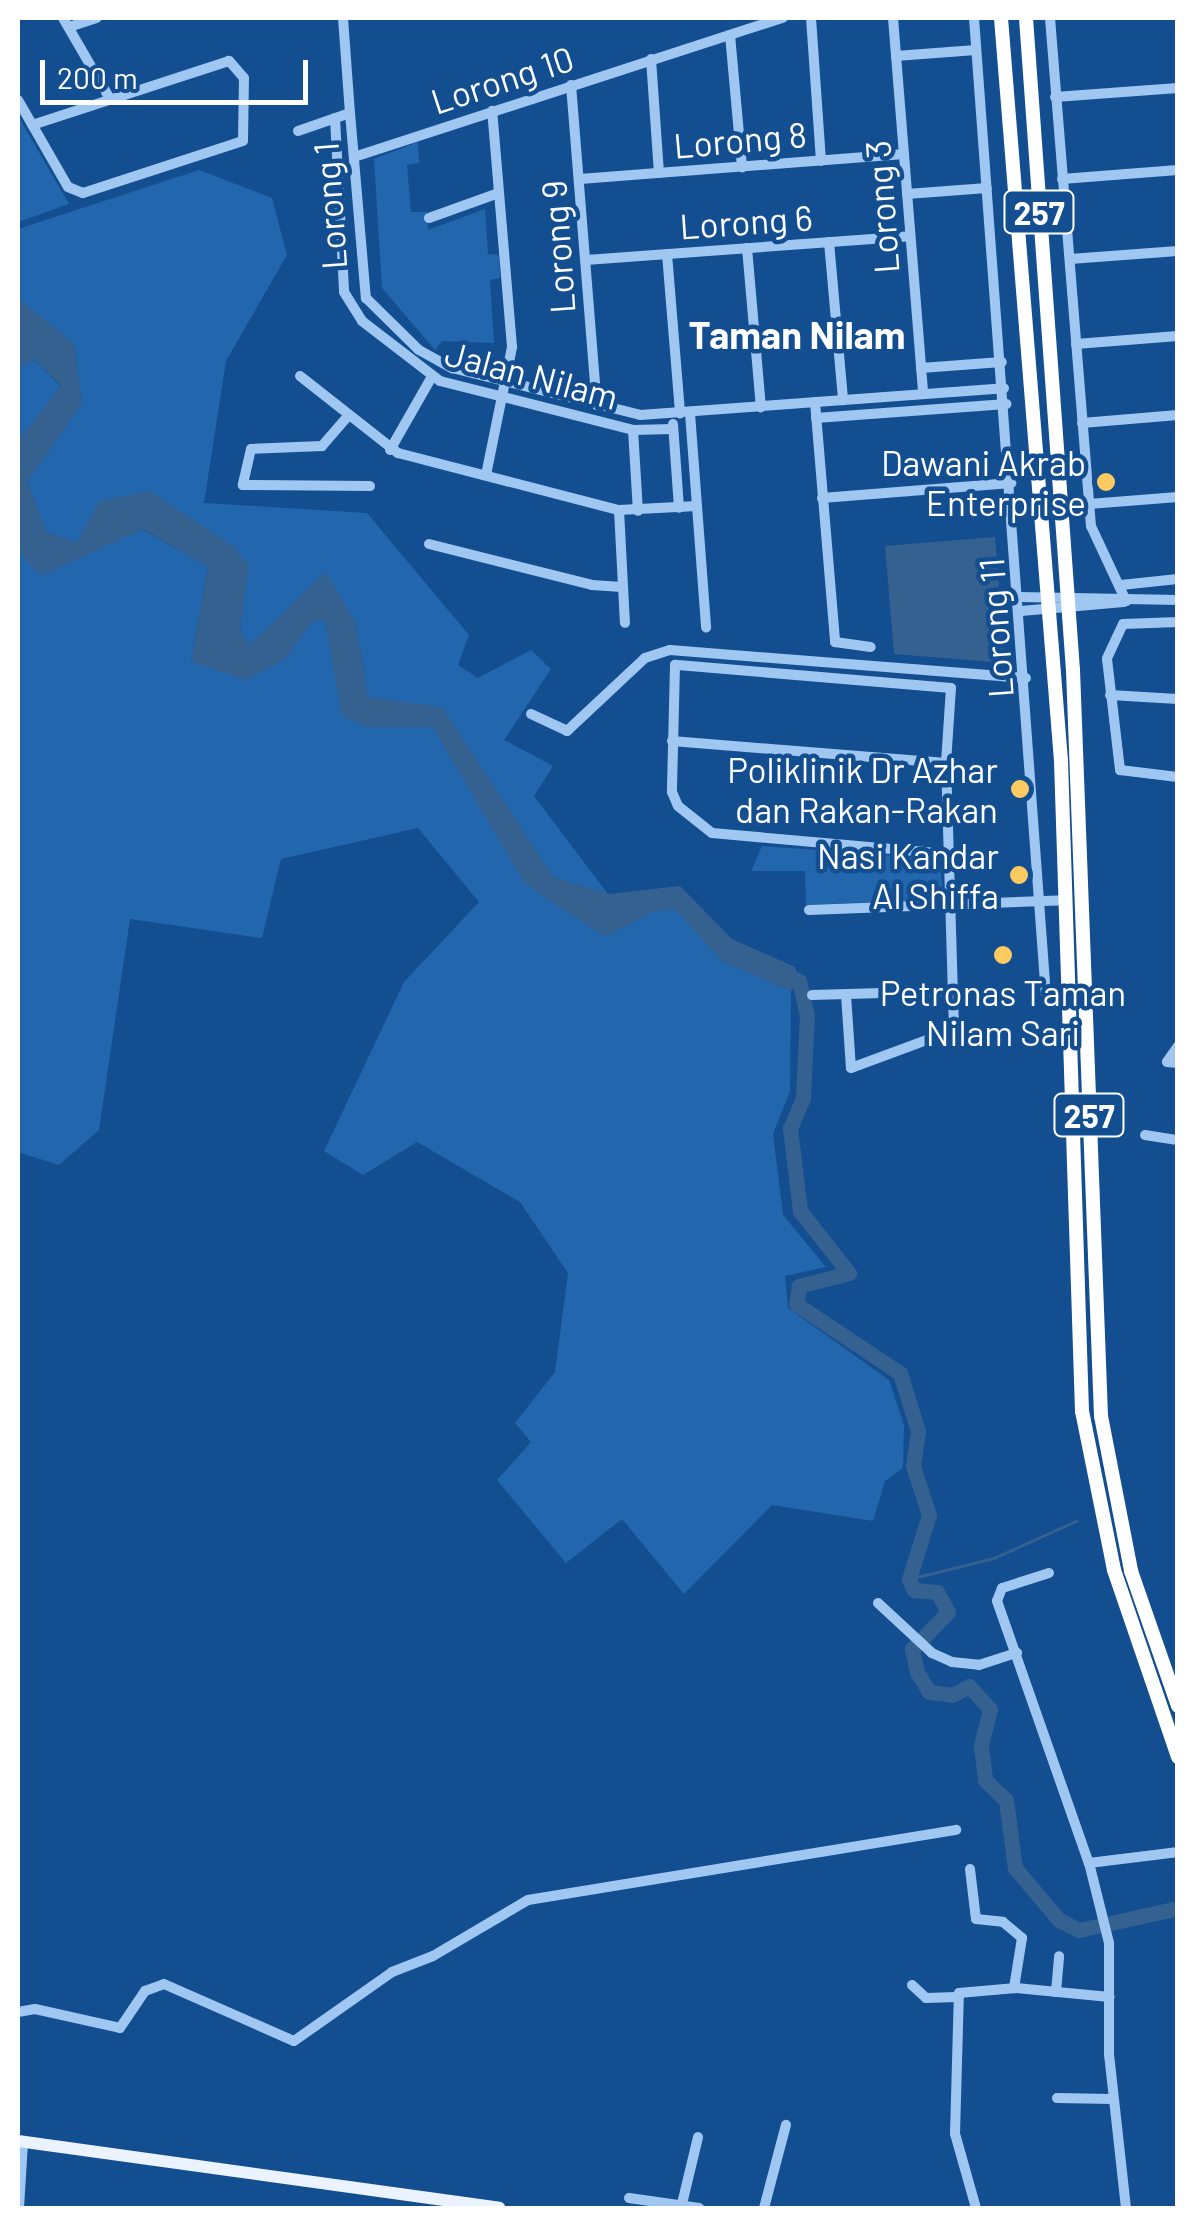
<!DOCTYPE html>
<html>
<head>
<meta charset="utf-8">
<style>
  body { margin:0 }
  #map { position:relative; width:1195px; height:2226px; overflow:hidden; background:#134e91; font-family:Barlow,sans-serif }
  div>[style] { position:absolute }
  [style*='--x'] { left:calc(var(--x)*1px); top:calc(var(--y)*1px); width:calc(var(--w)*1px); rotate:calc(var(--a)*1deg) }
  .green>* { inset:0; background:#2266ae }
  .water>* { inset:0; background:#356191 }
  .stream>* { height:2.5px; margin:-1.25px; padding:0 1.25px; transform-origin:1.25px; border-radius:1.25px; background:#356191 }
  .river>* { height:15px; margin:-7.5px; padding:0 7.5px; transform-origin:7.5px; border-radius:7.5px; background:#356191 }
  .minor>* { height:10px; margin:-5px; padding:0 5px; transform-origin:5px; border-radius:5px; background:#9fc7f2 }
  .major>* { height:12px; margin:-6px; padding:0 6px; transform-origin:6px; border-radius:6px; background:#eaf3ff }
  .highway>* { height:14px; margin:-7px; padding:0 7px; transform-origin:7px; border-radius:7px; background:#fff }
  .dots>* { width:28px; height:28px; translate:-50% -50%; box-sizing:border-box; border:5px solid #134e91; border-radius:50% }
  span { translate:-50% -50%; white-space:nowrap; text-align:center; line-height:1.15; -webkit-text-stroke:9px #134e91; paint-order:stroke }
  .shield-label span { padding:2px 8px; background:#134e91; border:2px solid; border-radius:8px; -webkit-text-stroke-width:0 }
  .shield-label { font-size:32px; color:#fff; font-weight:700 }
  .street-label { font-size:35px; color:#fff }
  .poi-label { font-size:35px; color:#fff }
  .right { translate:-100% -50%; text-align:right }
  .neighbourhood-label { font-size:38px; color:#fff; font-weight:700 }
  .frame { position:absolute; inset:0; border:20px solid #fff; pointer-events:none }
  .scale { position:absolute; left:40px; top:60px; width:268px; height:45px; box-sizing:border-box; border:5px solid #fff; border-top:0; padding-left:12px; font-size:30px; line-height:35px; white-space:nowrap; color:#fff; -webkit-text-stroke:8px #134e91; paint-order:stroke }
</style>
</head>
<body>
<div id="map">
  <div class="green">
    <div style="clip-path:polygon(18px 116px,69px 204px,18px 222px)"></div>
    <div style="clip-path:polygon(418px 142px,419px 163px,407px 165px,411px 212px,427px 212px,428px 230px,485px 209px,488px 254px,499px 255px,500px 278px,490px 280px,494px 343px,442px 341px,435px 350px,382px 288px,374px 159px)"></div>
    <div style="clip-path:polygon(199px 170px,272px 198px,287px 255px,226px 361px,204px 503px,367px 513px,469px 635px,458px 665px,478px 678px,531px 650px,551px 669px,504px 740px,553px 766px,534px 796px,608px 894px,553px 877px,442px 707px,368px 698px,356px 624px,325px 573px,249px 646px,240px 629px,248px 565px,150px 491px,77px 542px,46px 532px,28px 481px,82px 403px,74px 344px,18px 299px,18px 229px)"></div>
    <div style="clip-path:polygon(35px 360px,61px 387px,18px 440px,18px 367px)"></div>
    <div style="clip-path:polygon(142px 529px,208px 567px,191px 662px,285px 659px,313px 620px,325px 621px,343px 716px,367px 727px,433px 727px,526px 884px,605px 937px,654px 911px,675px 908px,722px 961px,791px 991px,790px 1091px,773px 1134px,783px 1215px,826px 1267px,785px 1276px,788px 1308px,889px 1380px,904px 1425px,903px 1468px,885px 1481px,873px 1521px,772px 1505px,684px 1594px,622px 1519px,566px 1563px,497px 1480px,531px 1442px,515px 1423px,555px 1372px,568px 1273px,520px 1202px,417px 1142px,363px 1175px,324px 1151px,404px 982px,479px 902px,418px 828px,281px 859px,262px 938px,130px 919px,99px 1130px,59px 1165px,18px 1152px,18px 551px,42px 575px)"></div>
    <div style="clip-path:polygon(762px 846px,939px 859px,944px 899px,806px 905px,805px 871px,751px 871px)"></div>
  </div>
  <div class="water">
    <div style="clip-path:polygon(18px 298px,74px 344px,82px 403px,28px 481px,46px 532px,77px 542px,99px 501px,150px 491px,233px 546px,249px 565px,240px 629px,249px 645px,326px 572px,356px 624px,368px 697px,442px 707px,553px 877px,608px 894px,680px 886px,732px 939px,795px 967px,799px 981px,791px 991px,722px 961px,675px 909px,654px 911px,605px 937px,525px 884px,433px 727px,367px 727px,342px 716px,325px 621px,313px 621px,285px 659px,246px 680px,191px 662px,208px 567px,143px 529px,41px 576px,18px 551px,18px 440px,61px 386px,35px 360px,18px 367px)"></div>
    <div style="clip-path:polygon(995px 537px,1005px 663px,894px 654px,885px 546px)"></div>
  </div>
  <div class="stream">
    <div style="--x:909;--y:1579;--w:88;--a:-13.9"></div>
    <div style="--x:994;--y:1558;--w:90;--a:-24.3"></div>
  </div>
  <div class="river">
    <div style="--x:781;--y:973;--w:20;--a:24"></div>
    <div style="--x:799;--y:981;--w:35;--a:77"></div>
    <div style="--x:807;--y:1015;--w:83;--a:92.8"></div>
    <div style="--x:803;--y:1098;--w:33;--a:113"></div>
    <div style="--x:790;--y:1128;--w:84;--a:83.1"></div>
    <div style="--x:800;--y:1211;--w:79;--a:51.7"></div>
    <div style="--x:849;--y:1273;--w:52;--a:165.4"></div>
    <div style="--x:799;--y:1286;--w:18;--a:99"></div>
    <div style="--x:796;--y:1304;--w:125;--a:33.6"></div>
    <div style="--x:900;--y:1373;--w:61;--a:72.8"></div>
    <div style="--x:918;--y:1431;--w:35;--a:98"></div>
    <div style="--x:913;--y:1466;--w:52;--a:71.9"></div>
    <div style="--x:929;--y:1515;--w:67;--a:107.4"></div>
    <div style="--x:909;--y:1579;--w:12;--a:66"></div>
    <div style="--x:914;--y:1590;--w:23;--a:5"></div>
    <div style="--x:937;--y:1592;--w:23;--a:61"></div>
    <div style="--x:948;--y:1612;--w:52;--a:134.2"></div>
    <div style="--x:912;--y:1649;--w:24;--a:78"></div>
    <div style="--x:917;--y:1672;--w:23;--a:59"></div>
    <div style="--x:929;--y:1692;--w:23;--a:7"></div>
    <div style="--x:952;--y:1695;--w:19;--a:-28"></div>
    <div style="--x:969;--y:1686;--w:31;--a:48"></div>
    <div style="--x:990;--y:1709;--w:38;--a:104"></div>
    <div style="--x:981;--y:1746;--w:34;--a:83"></div>
    <div style="--x:985;--y:1780;--w:29;--a:44"></div>
    <div style="--x:1006;--y:1800;--w:69;--a:82.5"></div>
    <div style="--x:1015;--y:1868;--w:68;--a:49.8"></div>
    <div style="--x:1059;--y:1920;--w:22;--a:27"></div>
    <div style="--x:1079;--y:1930;--w:101;--a:-12.5"></div>
  </div>
  <div class="minor">
    <div style="--x:63;--y:18;--w:94;--a:59.9"></div>
    <div style="--x:343;--y:18;--w:95;--a:85.8"></div>
    <div style="--x:811;--y:18;--w:143;--a:86"></div>
    <div style="--x:893;--y:18;--w:376;--a:85.4"></div>
    <div style="--x:974;--y:18;--w:980;--a:85.79"></div>
    <div style="--x:1046;--y:995;--w:22;--a:8"></div>
    <div style="--x:1050;--y:18;--w:510;--a:85.39"></div>
    <div style="--x:1091;--y:526;--w:83;--a:65"></div>
    <div style="--x:69;--y:27;--w:29;--a:-18"></div>
    <div style="--x:730;--y:35;--w:133;--a:84.8"></div>
    <div style="--x:896;--y:56;--w:80;--a:-4.3"></div>
    <div style="--x:651;--y:59;--w:114;--a:86"></div>
    <div style="--x:571;--y:85;--w:321;--a:85.4"></div>
    <div style="--x:1055;--y:97;--w:123;--a:-4.2"></div>
    <div style="--x:18;--y:100;--w:100;--a:60.1"></div>
    <div style="--x:68;--y:187;--w:16;--a:22"></div>
    <div style="--x:83;--y:193;--w:168;--a:-18"></div>
    <div style="--x:243;--y:141;--w:63;--a:-89.1"></div>
    <div style="--x:244;--y:78;--w:23;--a:-131"></div>
    <div style="--x:229;--y:61;--w:207;--a:162"></div>
    <div style="--x:335;--y:118;--w:174;--a:87"></div>
    <div style="--x:344;--y:292;--w:34;--a:58"></div>
    <div style="--x:362;--y:321;--w:98;--a:37.6"></div>
    <div style="--x:440;--y:381;--w:199;--a:14.2"></div>
    <div style="--x:633;--y:430;--w:40;--a:-1.4"></div>
    <div style="--x:298;--y:131;--w:55;--a:-19.1"></div>
    <div style="--x:350;--y:113;--w:186;--a:85.1"></div>
    <div style="--x:366;--y:298;--w:74;--a:44.5"></div>
    <div style="--x:419;--y:350;--w:38;--a:29"></div>
    <div style="--x:452;--y:368;--w:194;--a:14"></div>
    <div style="--x:640;--y:415;--w:365;--a:-4.2"></div>
    <div style="--x:354;--y:157;--w:451;--a:-18"></div>
    <div style="--x:580;--y:179;--w:325;--a:-4.4"></div>
    <div style="--x:1062;--y:179;--w:116;--a:-4.4"></div>
    <div style="--x:907;--y:194;--w:80;--a:-4.3"></div>
    <div style="--x:429;--y:218;--w:74;--a:-19.7"></div>
    <div style="--x:829;--y:242;--w:159;--a:84.9"></div>
    <div style="--x:747;--y:248;--w:160;--a:85"></div>
    <div style="--x:667;--y:254;--w:160;--a:85.3"></div>
    <div style="--x:1070;--y:259;--w:108;--a:-4.2"></div>
    <div style="--x:586;--y:260;--w:325;--a:-4.2"></div>
    <div style="--x:1076;--y:344;--w:102;--a:-4.5"></div>
    <div style="--x:921;--y:368;--w:81;--a:-4.2"></div>
    <div style="--x:300;--y:376;--w:125;--a:38.2"></div>
    <div style="--x:398;--y:453;--w:228;--a:14.5"></div>
    <div style="--x:619;--y:510;--w:78;--a:-2.9"></div>
    <div style="--x:815;--y:402;--w:241;--a:85.2"></div>
    <div style="--x:835;--y:642;--w:36;--a:8"></div>
    <div style="--x:690;--y:413;--w:215;--a:85.7"></div>
    <div style="--x:348;--y:416;--w:40;--a:131"></div>
    <div style="--x:322;--y:446;--w:71;--a:177.6"></div>
    <div style="--x:251;--y:449;--w:37;--a:103"></div>
    <div style="--x:243;--y:485;--w:127;--a:0.5"></div>
    <div style="--x:816;--y:418;--w:191;--a:-4.2"></div>
    <div style="--x:1082;--y:423;--w:96;--a:-4.8"></div>
    <div style="--x:673;--y:424;--w:84;--a:85.9"></div>
    <div style="--x:633;--y:430;--w:81;--a:86.5"></div>
    <div style="--x:390;--y:450;--w:83;--a:-60.3"></div>
    <div style="--x:486;--y:475;--w:131;--a:-78.5"></div>
    <div style="--x:512;--y:347;--w:237;--a:-94.8"></div>
    <div style="--x:822;--y:498;--w:190;--a:-4.5"></div>
    <div style="--x:1089;--y:504;--w:89;--a:-4.5"></div>
    <div style="--x:619;--y:510;--w:113;--a:87"></div>
    <div style="--x:429;--y:544;--w:168;--a:14.1"></div>
    <div style="--x:592;--y:585;--w:30;--a:4"></div>
    <div style="--x:1121;--y:585;--w:57;--a:-6"></div>
    <div style="--x:1020;--y:597;--w:158;--a:1.1"></div>
    <div style="--x:1021;--y:611;--w:103;--a:-5"></div>
    <div style="--x:1178;--y:622;--w:55;--a:177.9"></div>
    <div style="--x:1123;--y:624;--w:38;--a:115"></div>
    <div style="--x:1107;--y:659;--w:112;--a:83.3"></div>
    <div style="--x:1120;--y:770;--w:58;--a:6.9"></div>
    <div style="--x:1110;--y:695;--w:68;--a:3.4"></div>
    <div style="--x:531;--y:714;--w:40;--a:25"></div>
    <div style="--x:567;--y:731;--w:107;--a:-43.1"></div>
    <div style="--x:645;--y:658;--w:26;--a:-18"></div>
    <div style="--x:670;--y:650;--w:357;--a:4.5"></div>
    <div style="--x:672;--y:741;--w:275;--a:4.6"></div>
    <div style="--x:809;--y:910;--w:256;--a:-2.2"></div>
    <div style="--x:812;--y:995;--w:141;--a:-1.6"></div>
    <div style="--x:846;--y:995;--w:73;--a:86.1"></div>
    <div style="--x:851;--y:1068;--w:110;--a:-20.3"></div>
    <div style="--x:954;--y:1030;--w:267;--a:-91.7"></div>
    <div style="--x:946;--y:763;--w:75;--a:-86.2"></div>
    <div style="--x:951;--y:688;--w:277;--a:-175.2"></div>
    <div style="--x:675;--y:665;--w:127;--a:91.4"></div>
    <div style="--x:672;--y:792;--w:15;--a:67"></div>
    <div style="--x:678;--y:806;--w:43;--a:38.5"></div>
    <div style="--x:712;--y:833;--w:237;--a:5.1"></div>
    <div style="--x:1178;--y:1046;--w:19;--a:125"></div>
    <div style="--x:1167;--y:1062;--w:11;--a:5"></div>
    <div style="--x:1145;--y:1135;--w:33;--a:9"></div>
    <div style="--x:1049;--y:1573;--w:49;--a:162.3"></div>
    <div style="--x:1002;--y:1588;--w:14;--a:111"></div>
    <div style="--x:997;--y:1601;--w:278;--a:70.7"></div>
    <div style="--x:878;--y:1603;--w:74;--a:42.8"></div>
    <div style="--x:932;--y:1653;--w:22;--a:24"></div>
    <div style="--x:952;--y:1662;--w:27;--a:6"></div>
    <div style="--x:979;--y:1665;--w:40;--a:-18"></div>
    <div style="--x:970;--y:1869;--w:50;--a:83.2"></div>
    <div style="--x:976;--y:1919;--w:27;--a:6"></div>
    <div style="--x:1003;--y:1922;--w:25;--a:40"></div>
    <div style="--x:1022;--y:1938;--w:51;--a:99.1"></div>
    <div style="--x:912;--y:1985;--w:19;--a:43"></div>
    <div style="--x:926;--y:1998;--w:31;--a:-2"></div>
    <div style="--x:1056;--y:1992;--w:36;--a:-85"></div>
    <div style="--x:18;--y:2012;--w:17;--a:-10"></div>
    <div style="--x:35;--y:2009;--w:87;--a:12.6"></div>
    <div style="--x:120;--y:2028;--w:45;--a:-56"></div>
    <div style="--x:145;--y:1991;--w:20;--a:-20"></div>
    <div style="--x:164;--y:1984;--w:142;--a:23.7"></div>
    <div style="--x:294;--y:2041;--w:120;--a:-35.1"></div>
    <div style="--x:392;--y:1972;--w:44;--a:-21.3"></div>
    <div style="--x:433;--y:1956;--w:110;--a:-30.5"></div>
    <div style="--x:528;--y:1900;--w:434;--a:-9.3"></div>
    <div style="--x:1057;--y:2098;--w:55;--a:1"></div>
    <div style="--x:629;--y:2198;--w:71;--a:8.1"></div>
    <div style="--x:19;--y:2208;--w:66;--a:-86.5"></div>
    <div style="--x:681;--y:2208;--w:73;--a:-76.5"></div>
    <div style="--x:764;--y:2208;--w:86;--a:-75.2"></div>
    <div style="--x:976;--y:2208;--w:77;--a:-105.8"></div>
    <div style="--x:955;--y:2134;--w:141;--a:-88.4"></div>
    <div style="--x:959;--y:1993;--w:57;--a:-5"></div>
    <div style="--x:1016;--y:1988;--w:94;--a:5.5"></div>
    <div style="--x:1126;--y:2208;--w:154;--a:-96.3"></div>
    <div style="--x:1109;--y:2055;--w:112;--a:-90"></div>
    <div style="--x:1109;--y:1943;--w:82;--a:-104"></div>
    <div style="--x:1089;--y:1863;--w:90;--a:-7"></div>
  </div>
  <div class="major">
    <div style="--x:18;--y:2141;--w:486;--a:7.9"></div>
  </div>
  <div class="highway">
    <div style="--x:1001;--y:18;--w:745;--a:85.38"></div>
    <div style="--x:1061;--y:761;--w:650;--a:88.15"></div>
    <div style="--x:1082;--y:1411;--w:162;--a:78.6"></div>
    <div style="--x:1114;--y:1570;--w:198;--a:71.1"></div>
    <div style="--x:1026;--y:18;--w:654;--a:85.88"></div>
    <div style="--x:1073;--y:670;--w:747;--a:87.85"></div>
    <div style="--x:1101;--y:1416;--w:158;--a:79"></div>
    <div style="--x:1131;--y:1571;--w:143;--a:70.8"></div>
  </div>
  <div class="dots">
    <div style="left:1106px;top:482px;background:#ffcb60"></div>
    <div style="left:1020px;top:789px;background:#ffcb60"></div>
    <div style="left:1019px;top:875px;background:#ffcb60"></div>
    <div style="left:1003px;top:955px;background:#ffcb60"></div>
  </div>
  <div class="shield-label">
    <span style="left:1039px;top:212px">257</span>
    <span style="left:1089px;top:1115px">257</span>
  </div>
  <div class="street-label">
    <span style="left:502px;top:79px;rotate:-18deg">Lorong 10</span>
    <span style="left:740px;top:139px;rotate:-5deg">Lorong 8</span>
    <span style="left:329px;top:206px;rotate:-94deg">Lorong 1</span>
    <span style="left:881px;top:207px;rotate:-94deg">Lorong 3</span>
    <span style="left:746px;top:221px;rotate:-4deg">Lorong 6</span>
    <span style="left:557px;top:247px;rotate:-94deg">Lorong 9</span>
    <span style="left:532px;top:374px;rotate:15deg">Jalan Nilam</span>
    <span style="left:995px;top:628px;rotate:-94deg">Lorong 11</span>
  </div>
  <div class="poi-label">
    <span class="right" style="left:1086px;top:482px">Dawani Akrab<br>Enterprise</span>
    <span class="right" style="left:998px;top:789px">Poliklinik Dr Azhar<br>dan Rakan-Rakan</span>
    <span class="right" style="left:999px;top:875px">Nasi Kandar<br>Al Shiffa</span>
    <span style="left:1003px;top:1012px">Petronas Taman<br>Nilam Sari</span>
  </div>
  <div class="neighbourhood-label">
    <span style="left:797px;top:335px">Taman Nilam</span>
  </div>
  <div class="frame"></div>
  <div class="scale">200 m</div>
</div>
</body>
</html>
